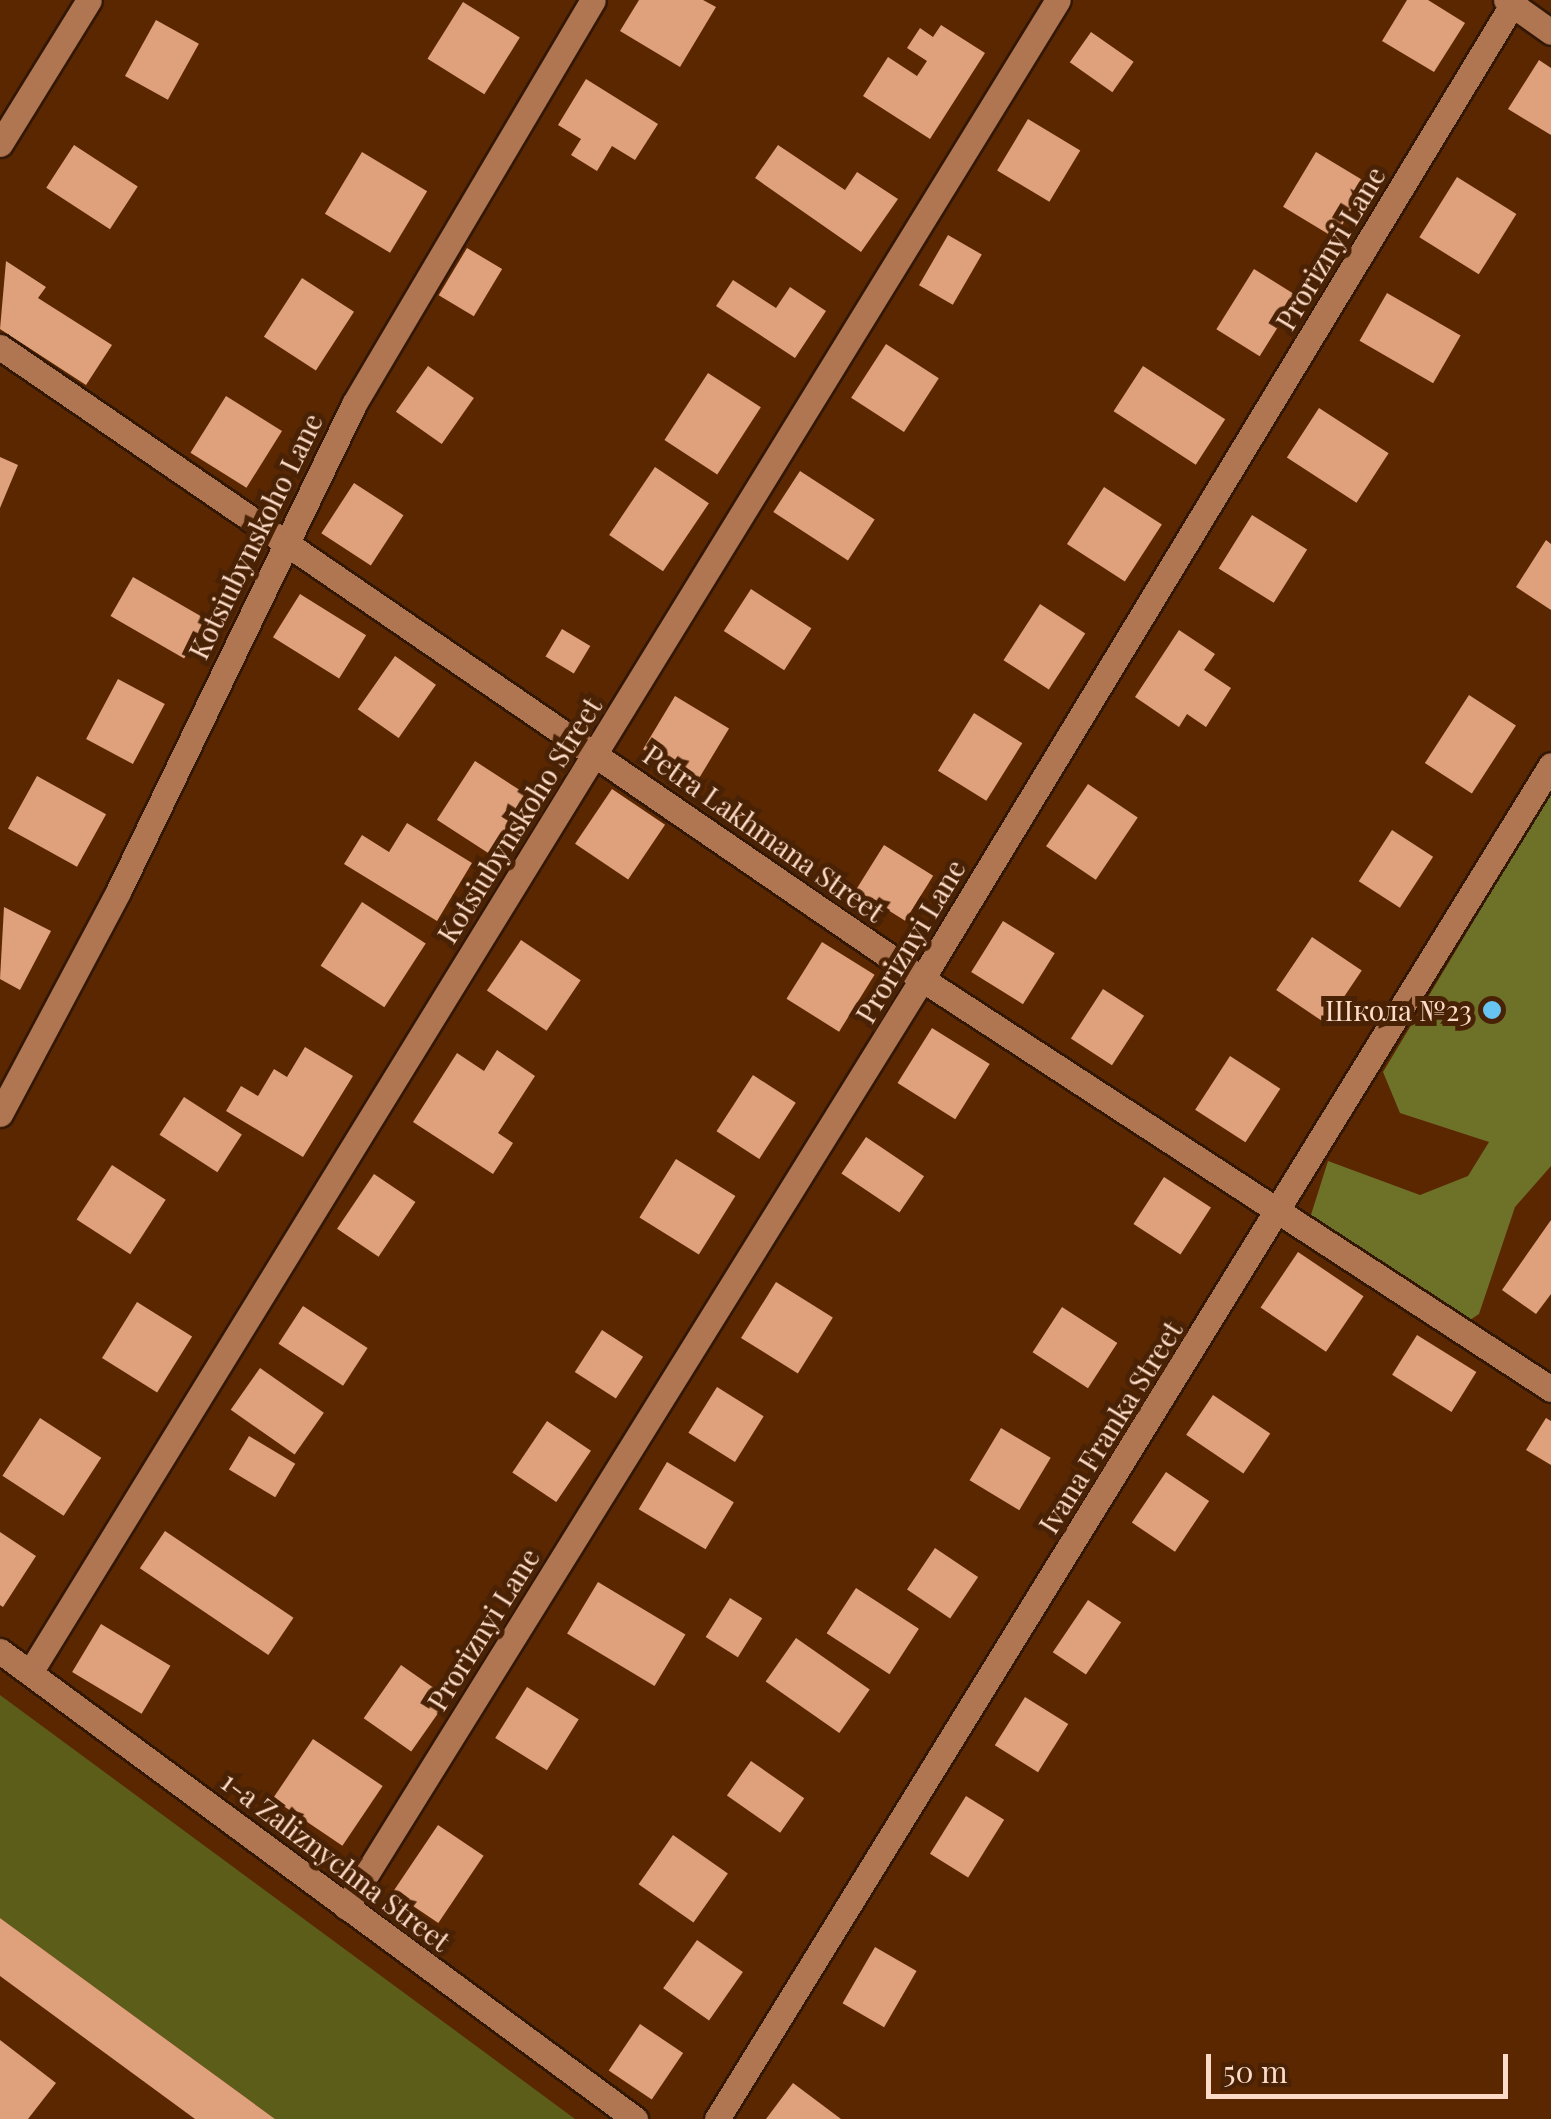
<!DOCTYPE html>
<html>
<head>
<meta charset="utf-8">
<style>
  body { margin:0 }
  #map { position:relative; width:1551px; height:2119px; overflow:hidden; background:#5b2700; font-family:"Playfair Display",serif }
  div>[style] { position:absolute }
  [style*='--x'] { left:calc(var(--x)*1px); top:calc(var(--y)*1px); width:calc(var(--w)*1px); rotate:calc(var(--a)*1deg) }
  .green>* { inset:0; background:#5b5d19 }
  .forest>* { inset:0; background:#6e7128 }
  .building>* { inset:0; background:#dfa17c; transform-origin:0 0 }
  .roads { filter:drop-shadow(2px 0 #331705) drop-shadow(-2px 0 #331705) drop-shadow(0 2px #331705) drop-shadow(0 -2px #331705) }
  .street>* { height:25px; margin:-12.5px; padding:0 12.5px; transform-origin:12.5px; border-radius:12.5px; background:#b07551 }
  .dots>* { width:28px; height:28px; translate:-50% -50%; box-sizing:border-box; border:5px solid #492205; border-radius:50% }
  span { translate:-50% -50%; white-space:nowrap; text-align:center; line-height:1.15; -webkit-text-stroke:10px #492205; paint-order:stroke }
  .street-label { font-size:28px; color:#fcdbc8 }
  .poi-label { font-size:28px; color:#fcdbc8 }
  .right { translate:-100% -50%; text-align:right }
  .scale { position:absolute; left:1206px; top:2054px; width:302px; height:45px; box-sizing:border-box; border:5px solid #fcdbc8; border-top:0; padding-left:12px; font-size:30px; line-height:35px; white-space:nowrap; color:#fcdbc8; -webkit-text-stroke:8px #492205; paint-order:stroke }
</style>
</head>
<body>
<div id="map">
  <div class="green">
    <div style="clip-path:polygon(0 1695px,502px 2065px,575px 2119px,275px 2119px,0 1918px)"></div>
  </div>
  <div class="forest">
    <div style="clip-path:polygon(1551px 792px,1551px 1166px,1515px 1207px,1479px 1314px,1467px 1322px,1309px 1221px,1328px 1161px,1420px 1195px,1468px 1176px,1489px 1142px,1400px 1113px,1383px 1072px)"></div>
  </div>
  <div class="building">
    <div style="clip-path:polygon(639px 0,703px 0,716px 7px,680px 67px,620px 31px)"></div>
    <div style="clip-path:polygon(1407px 0,1428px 0,1465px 23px,1434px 72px,1382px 41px)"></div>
    <div style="left:463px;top:2px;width:67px;height:67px;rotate:32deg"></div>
    <div style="left:156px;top:20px;width:49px;height:64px;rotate:29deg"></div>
    <div style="clip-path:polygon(941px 25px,985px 53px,930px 139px,863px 96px,888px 57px,917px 76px,927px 61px,907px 48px,920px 28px,933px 37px)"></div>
    <div style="left:1091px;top:32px;width:52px;height:37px;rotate:35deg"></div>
    <div style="clip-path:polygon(1539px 60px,1551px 68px,1551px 135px,1508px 109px)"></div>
    <div style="clip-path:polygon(586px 79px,658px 124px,635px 160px,612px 146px,597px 171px,571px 155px,581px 139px,558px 125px)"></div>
    <div style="left:1028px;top:119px;width:61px;height:60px;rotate:31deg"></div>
    <div style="left:74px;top:145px;width:76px;height:51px;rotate:33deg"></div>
    <div style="clip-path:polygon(778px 145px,845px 190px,857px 172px,898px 199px,861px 252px,755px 178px)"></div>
    <div style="left:362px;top:152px;width:76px;height:72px;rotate:31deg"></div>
    <div style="left:1316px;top:152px;width:60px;height:64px;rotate:31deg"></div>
    <div style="left:1457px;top:177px;width:70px;height:71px;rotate:32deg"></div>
    <div style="left:948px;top:235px;width:39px;height:58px;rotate:30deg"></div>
    <div style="left:467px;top:248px;width:41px;height:55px;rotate:31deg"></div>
    <div style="clip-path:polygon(6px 261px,46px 287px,38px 298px,112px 345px,86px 385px,0 329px)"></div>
    <div style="left:1254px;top:269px;width:51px;height:71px;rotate:32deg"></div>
    <div style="left:302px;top:278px;width:62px;height:70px;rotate:33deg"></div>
    <div style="clip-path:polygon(733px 280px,776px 308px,790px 287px,826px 311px,795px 358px,716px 306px)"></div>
    <div style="left:1387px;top:293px;width:85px;height:55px;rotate:30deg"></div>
    <div style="left:886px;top:344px;width:63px;height:64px;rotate:33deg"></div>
    <div style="left:428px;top:366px;width:56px;height:56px;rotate:35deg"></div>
    <div style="left:1143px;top:366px;width:98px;height:54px;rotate:33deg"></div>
    <div style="left:708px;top:373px;width:63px;height:80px;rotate:33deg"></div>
    <div style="left:226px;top:396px;width:66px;height:67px;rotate:32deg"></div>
    <div style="left:1319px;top:408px;width:83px;height:59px;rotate:33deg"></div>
    <div style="clip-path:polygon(0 457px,18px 465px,0 508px)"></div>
    <div style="left:655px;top:467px;width:65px;height:82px;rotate:34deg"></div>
    <div style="left:800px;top:471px;width:89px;height:49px;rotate:33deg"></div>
    <div style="left:354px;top:483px;width:59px;height:60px;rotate:33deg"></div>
    <div style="left:1104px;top:487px;width:69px;height:68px;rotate:33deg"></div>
    <div style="left:1252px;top:515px;width:65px;height:63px;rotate:32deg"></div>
    <div style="clip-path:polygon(1546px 540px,1551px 544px,1551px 610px,1516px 587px)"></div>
    <div style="left:133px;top:577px;width:85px;height:45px;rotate:30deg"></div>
    <div style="left:751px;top:589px;width:72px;height:50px;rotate:33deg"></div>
    <div style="left:300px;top:594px;width:78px;height:51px;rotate:32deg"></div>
    <div style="left:1040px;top:604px;width:54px;height:67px;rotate:33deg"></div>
    <div style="left:562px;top:629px;width:33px;height:32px;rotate:31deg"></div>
    <div style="clip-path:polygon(1179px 630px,1215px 654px,1204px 670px,1231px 688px,1206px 727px,1187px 714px,1179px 727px,1135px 697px)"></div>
    <div style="left:395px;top:656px;width:50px;height:65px;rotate:35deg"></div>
    <div style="left:118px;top:679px;width:53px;height:68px;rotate:28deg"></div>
    <div style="left:1469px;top:695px;width:56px;height:81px;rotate:33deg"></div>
    <div style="left:675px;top:696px;width:63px;height:62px;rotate:31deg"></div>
    <div style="left:974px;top:713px;width:57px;height:68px;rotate:32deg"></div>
    <div style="left:475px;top:761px;width:63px;height:70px;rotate:33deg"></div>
    <div style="left:37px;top:776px;width:79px;height:60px;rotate:29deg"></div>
    <div style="left:1088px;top:784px;width:60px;height:75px;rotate:34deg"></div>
    <div style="left:612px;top:789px;width:64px;height:66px;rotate:34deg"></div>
    <div style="clip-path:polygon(407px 823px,472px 863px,437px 921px,344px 864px,362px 835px,389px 852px)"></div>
    <div style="left:1392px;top:830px;width:49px;height:61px;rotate:33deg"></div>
    <div style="left:884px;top:845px;width:58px;height:53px;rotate:32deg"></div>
    <div style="left:362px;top:902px;width:76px;height:76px;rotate:33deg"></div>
    <div style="clip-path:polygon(4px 907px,51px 931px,20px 990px,0 979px)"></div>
    <div style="left:1003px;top:921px;width:61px;height:60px;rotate:32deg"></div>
    <div style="left:1312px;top:937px;width:60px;height:64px;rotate:34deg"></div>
    <div style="left:521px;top:940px;width:72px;height:61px;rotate:34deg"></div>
    <div style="left:822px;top:942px;width:62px;height:67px;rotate:32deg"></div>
    <div style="left:1103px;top:989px;width:49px;height:59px;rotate:33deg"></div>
    <div style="left:932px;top:1028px;width:68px;height:65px;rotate:32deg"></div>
    <div style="clip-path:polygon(305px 1047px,353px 1076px,303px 1157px,226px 1111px,241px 1086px,258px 1096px,274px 1069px,287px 1077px)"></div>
    <div style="clip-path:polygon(497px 1050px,535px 1076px,498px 1133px,513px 1143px,493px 1174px,413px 1122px,457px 1053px,484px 1071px)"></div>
    <div style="left:1230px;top:1056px;width:60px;height:64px;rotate:33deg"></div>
    <div style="left:753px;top:1075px;width:51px;height:67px;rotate:33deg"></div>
    <div style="left:184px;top:1097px;width:69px;height:45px;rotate:33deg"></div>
    <div style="left:866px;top:1137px;width:70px;height:44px;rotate:34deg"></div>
    <div style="left:676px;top:1159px;width:70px;height:69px;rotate:32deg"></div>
    <div style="left:112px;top:1165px;width:64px;height:65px;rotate:33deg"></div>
    <div style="left:374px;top:1174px;width:50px;height:66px;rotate:34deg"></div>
    <div style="left:1164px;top:1177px;width:56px;height:56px;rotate:33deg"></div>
    <div style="clip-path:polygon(1551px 1220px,1551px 1294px,1536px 1314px,1502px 1290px)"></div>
    <div style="left:1298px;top:1252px;width:79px;height:67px;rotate:34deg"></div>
    <div style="left:776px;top:1282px;width:67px;height:66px;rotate:32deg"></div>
    <div style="left:137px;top:1302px;width:65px;height:66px;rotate:32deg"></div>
    <div style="left:303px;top:1306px;width:77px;height:45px;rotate:33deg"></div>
    <div style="left:1062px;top:1307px;width:66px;height:54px;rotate:33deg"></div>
    <div style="left:602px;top:1330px;width:49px;height:50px;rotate:33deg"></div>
    <div style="left:1417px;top:1335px;width:70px;height:47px;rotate:32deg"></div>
    <div style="left:260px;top:1368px;width:78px;height:51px;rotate:35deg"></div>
    <div style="left:717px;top:1387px;width:55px;height:54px;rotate:32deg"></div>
    <div style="left:1213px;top:1395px;width:69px;height:48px;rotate:34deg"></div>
    <div style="left:40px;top:1418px;width:73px;height:69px;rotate:33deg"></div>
    <div style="clip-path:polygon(1546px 1418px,1551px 1421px,1551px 1465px,1526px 1450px)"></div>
    <div style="left:547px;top:1421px;width:53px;height:62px;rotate:34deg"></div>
    <div style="left:1001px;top:1428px;width:58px;height:61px;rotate:31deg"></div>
    <div style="left:249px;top:1436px;width:54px;height:39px;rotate:31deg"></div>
    <div style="left:667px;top:1462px;width:78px;height:55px;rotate:31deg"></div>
    <div style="left:1166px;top:1472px;width:52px;height:61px;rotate:34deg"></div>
    <div style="left:165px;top:1531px;width:155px;height:45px;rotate:34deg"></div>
    <div style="clip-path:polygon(0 1532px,36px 1556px,3px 1607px,0 1605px)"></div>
    <div style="left:935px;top:1548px;width:52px;height:50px;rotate:34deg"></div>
    <div style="left:598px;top:1582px;width:102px;height:60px;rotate:31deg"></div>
    <div style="left:856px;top:1588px;width:75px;height:54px;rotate:33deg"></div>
    <div style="left:730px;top:1598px;width:38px;height:46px;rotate:32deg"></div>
    <div style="left:1088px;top:1600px;width:40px;height:63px;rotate:34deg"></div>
    <div style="left:101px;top:1624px;width:81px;height:56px;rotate:31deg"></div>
    <div style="left:796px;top:1638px;width:90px;height:53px;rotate:35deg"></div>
    <div style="left:401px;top:1665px;width:58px;height:65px;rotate:35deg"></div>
    <div style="left:527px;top:1687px;width:61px;height:60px;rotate:32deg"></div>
    <div style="left:1025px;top:1697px;width:51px;height:57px;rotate:32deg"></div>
    <div style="left:313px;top:1739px;width:84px;height:72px;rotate:34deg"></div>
    <div style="left:751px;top:1761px;width:65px;height:42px;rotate:35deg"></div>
    <div style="left:966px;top:1796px;width:45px;height:68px;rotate:32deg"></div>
    <div style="left:438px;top:1825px;width:55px;height:81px;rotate:34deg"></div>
    <div style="left:673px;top:1835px;width:67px;height:60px;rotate:35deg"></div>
    <div style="clip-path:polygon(0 1918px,275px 2119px,195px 2119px,0 1976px)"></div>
    <div style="left:697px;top:1940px;width:56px;height:59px;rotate:35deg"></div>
    <div style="left:875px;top:1947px;width:48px;height:65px;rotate:30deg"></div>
    <div style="left:640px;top:2024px;width:52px;height:56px;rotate:34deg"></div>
    <div style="clip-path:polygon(0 2040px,56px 2083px,28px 2119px,0 2119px)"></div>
    <div style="clip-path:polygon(793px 2083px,841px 2119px,766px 2119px)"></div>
  </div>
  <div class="roads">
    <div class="street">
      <div style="--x:1506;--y:0;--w:55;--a:35.4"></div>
      <div style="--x:0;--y:144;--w:169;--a:-58.3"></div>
      <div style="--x:0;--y:347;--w:1118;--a:34.43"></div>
      <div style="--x:922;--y:979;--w:751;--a:33.1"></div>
      <div style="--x:0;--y:1114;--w:251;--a:-62"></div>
      <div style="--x:118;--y:892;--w:542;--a:-64.19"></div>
      <div style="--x:354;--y:404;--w:469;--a:-59.4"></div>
      <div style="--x:0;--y:1651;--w:789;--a:36.39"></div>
      <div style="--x:31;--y:1671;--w:1961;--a:-58.43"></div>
      <div style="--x:346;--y:1907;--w:1092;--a:-58.17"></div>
      <div style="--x:922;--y:979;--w:1145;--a:-58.8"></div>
      <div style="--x:717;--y:2119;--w:1590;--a:-58.37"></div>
    </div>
  </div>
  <div class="dots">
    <div style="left:1492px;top:1010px;background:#68c4f0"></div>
  </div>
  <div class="street-label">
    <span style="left:1330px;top:248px;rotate:-59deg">Proriznyi Lane</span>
    <span style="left:255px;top:536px;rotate:-64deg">Kotsiubynskoho Lane</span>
    <span style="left:519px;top:820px;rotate:-58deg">Kotsiubynskoho Street</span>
    <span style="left:764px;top:833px;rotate:35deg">Petra Lakhmana Street</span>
    <span style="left:910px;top:941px;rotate:-59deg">Proriznyi Lane</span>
    <span style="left:1110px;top:1427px;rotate:-58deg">Ivana Franka Street</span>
    <span style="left:483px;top:1629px;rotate:-58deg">Proriznyi Lane</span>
    <span style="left:336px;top:1861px;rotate:37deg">1-a Zaliznychna Street</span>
  </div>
  <div class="poi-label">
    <span class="right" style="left:1472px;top:1010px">Школа №23</span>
  </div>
  <div class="scale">50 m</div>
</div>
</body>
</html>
